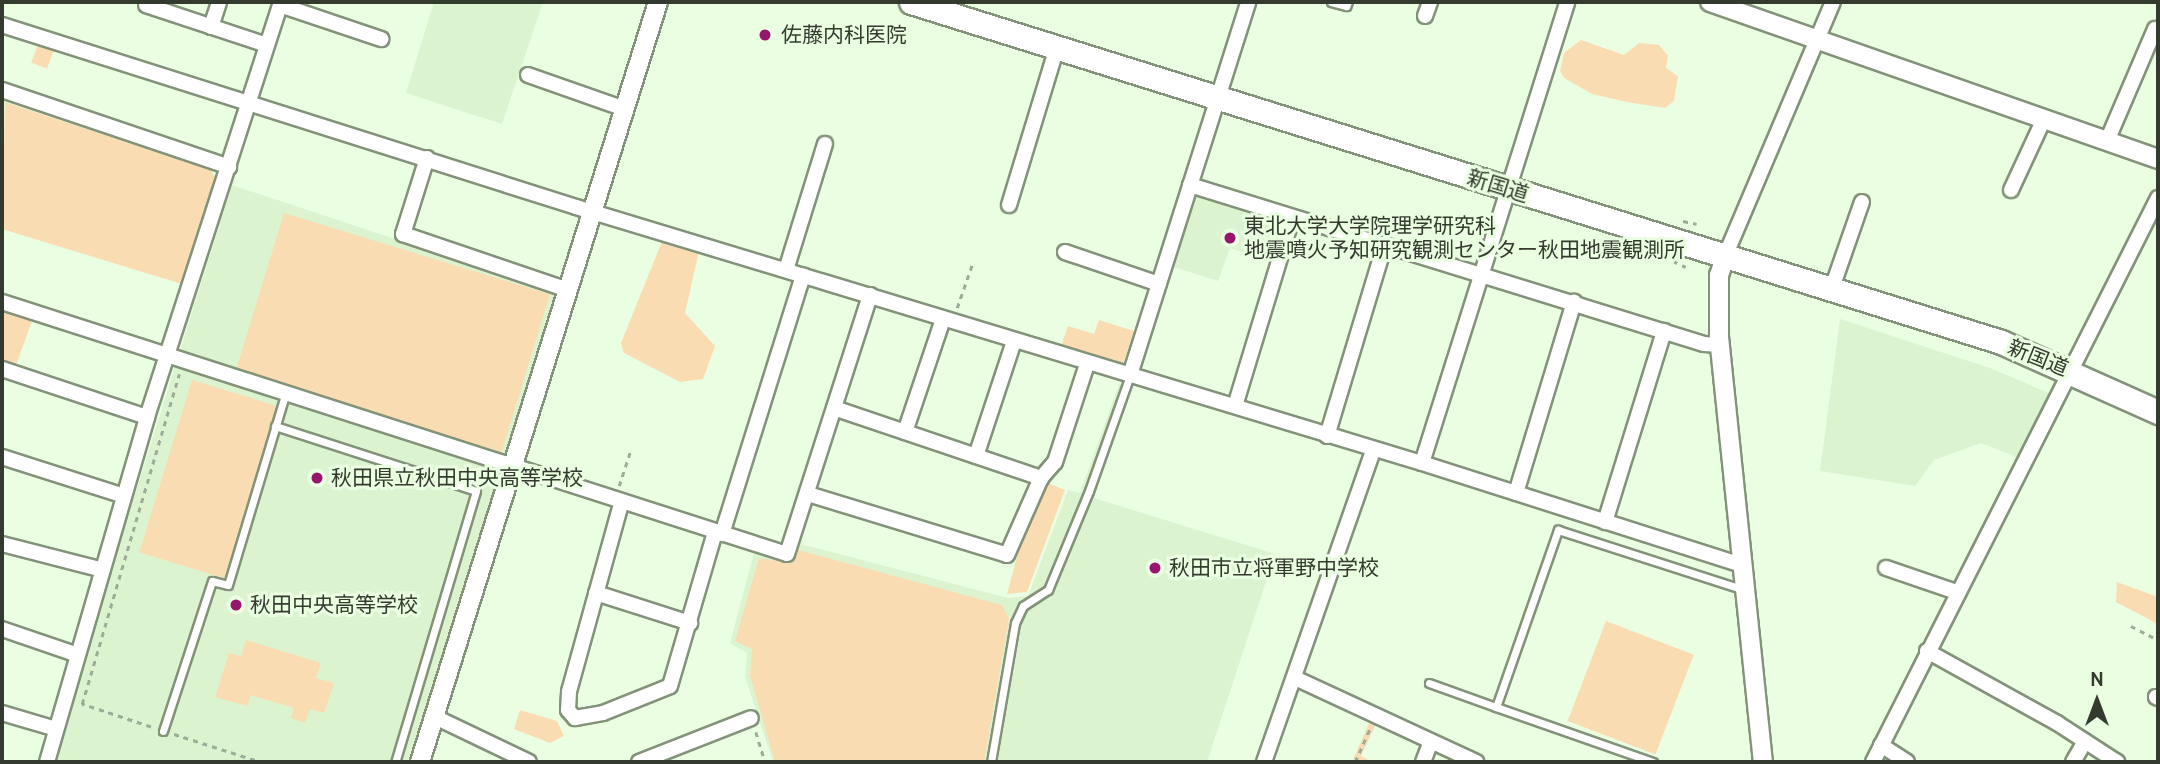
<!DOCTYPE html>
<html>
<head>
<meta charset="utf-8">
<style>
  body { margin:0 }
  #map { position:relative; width:2160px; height:764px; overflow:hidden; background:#eafee1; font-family:Cabin,"Noto Sans JP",sans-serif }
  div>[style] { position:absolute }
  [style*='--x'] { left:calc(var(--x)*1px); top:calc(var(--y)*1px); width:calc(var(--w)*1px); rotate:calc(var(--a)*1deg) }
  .built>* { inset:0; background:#dcf3d0 }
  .green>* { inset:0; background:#fadcb3; transform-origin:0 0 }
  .path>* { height:2.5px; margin-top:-1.25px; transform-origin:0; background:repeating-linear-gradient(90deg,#9dac96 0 5px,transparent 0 10px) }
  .roads { filter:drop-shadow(2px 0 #829379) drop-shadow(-2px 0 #829379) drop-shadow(0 2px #829379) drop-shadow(0 -2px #829379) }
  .service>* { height:7px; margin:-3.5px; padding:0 3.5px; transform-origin:3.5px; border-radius:3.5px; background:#fff }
  .minor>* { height:14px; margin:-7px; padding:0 7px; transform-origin:7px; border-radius:7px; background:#fff }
  .tertiary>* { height:18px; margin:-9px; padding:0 9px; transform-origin:9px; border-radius:9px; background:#fff }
  .primary>* { height:23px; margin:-11.5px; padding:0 11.5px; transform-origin:11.5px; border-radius:11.5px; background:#fff }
  .dots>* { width:19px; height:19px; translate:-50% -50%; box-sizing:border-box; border:4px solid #eafee1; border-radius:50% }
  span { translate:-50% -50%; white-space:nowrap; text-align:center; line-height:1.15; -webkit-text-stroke:6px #eafee1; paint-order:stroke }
  .poi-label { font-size:21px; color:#333b2f }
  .left { translate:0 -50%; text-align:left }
  .street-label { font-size:21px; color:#333b2f }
  .frame { position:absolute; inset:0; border:4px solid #333b2f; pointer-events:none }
  .north { position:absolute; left:2062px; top:666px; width:70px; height:70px; -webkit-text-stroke:5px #eafee1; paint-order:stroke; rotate:0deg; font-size:19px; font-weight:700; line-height:28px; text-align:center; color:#333b2f }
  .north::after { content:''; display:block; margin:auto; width:24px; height:32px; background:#333b2f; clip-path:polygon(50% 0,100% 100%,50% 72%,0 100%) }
</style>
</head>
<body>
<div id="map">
  <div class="built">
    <div style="clip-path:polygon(434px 2px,543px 2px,502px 124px,406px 93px)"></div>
    <div style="clip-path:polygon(232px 185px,555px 292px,446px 650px,407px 762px,51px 762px)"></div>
    <div style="clip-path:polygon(1195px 193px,1281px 221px,1283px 228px,1272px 262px,1230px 248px,1218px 281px,1171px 266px)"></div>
    <div style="clip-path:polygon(1840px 319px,1990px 368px,2051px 394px,2019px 458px,1981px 443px,1934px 460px,1915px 486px,1820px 471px)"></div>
    <div style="clip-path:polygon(1119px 384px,1131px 389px,1094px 498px,1275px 554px,1207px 762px,773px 762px,745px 677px,747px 653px,730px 643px,754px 553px,790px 559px,797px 543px,1008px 598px,1028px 596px,1068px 490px,1080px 493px)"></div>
  </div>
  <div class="green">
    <div style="clip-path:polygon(1581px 40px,1624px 55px,1639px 43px,1659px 45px,1668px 56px,1666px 68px,1678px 76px,1674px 101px,1665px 108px,1627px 102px,1592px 94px,1564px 78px,1560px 71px,1564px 53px)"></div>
    <div style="left:39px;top:42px;width:17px;height:22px;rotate:21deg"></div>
    <div style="clip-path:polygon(5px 102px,211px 170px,215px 177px,182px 284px,2px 229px)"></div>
    <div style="left:284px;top:213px;width:278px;height:165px;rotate:17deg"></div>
    <div style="clip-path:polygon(663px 239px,699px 251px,685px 313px,715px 346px,703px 379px,680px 382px,624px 353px,621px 343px)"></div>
    <div style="clip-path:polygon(2px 309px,32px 321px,15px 368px,2px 364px)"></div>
    <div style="clip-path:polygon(1099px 320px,1134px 331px,1122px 367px,1060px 349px,1068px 326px,1094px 334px)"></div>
    <div style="left:192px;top:380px;width:89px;height:180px;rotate:17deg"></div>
    <div style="clip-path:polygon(1048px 483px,1065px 490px,1027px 592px,1007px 594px,1025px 527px)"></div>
    <div style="clip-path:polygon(798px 550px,1002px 605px,1009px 618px,984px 762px,775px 762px,750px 676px,752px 649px,735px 641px,759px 558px,793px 563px)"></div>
    <div style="clip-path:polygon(2117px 582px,2158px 597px,2158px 624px,2116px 602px)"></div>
    <div style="left:1606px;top:621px;width:94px;height:107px;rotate:21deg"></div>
    <div style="clip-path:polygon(246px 640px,321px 663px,316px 678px,334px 683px,324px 713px,310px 709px,305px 723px,291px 718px,294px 708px,251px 695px,247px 706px,215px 697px,229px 653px,241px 656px)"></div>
    <div style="clip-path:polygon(520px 710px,557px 721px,564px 736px,550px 743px,514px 729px)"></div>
    <div style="clip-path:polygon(1370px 721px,1376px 724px,1361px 756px,1372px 762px,1352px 762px)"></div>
  </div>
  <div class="path">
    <div style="--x:1683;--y:221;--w:14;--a:12"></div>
    <div style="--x:1673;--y:261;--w:14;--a:25"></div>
    <div style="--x:957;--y:308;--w:49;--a:-70.8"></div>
    <div style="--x:619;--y:486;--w:36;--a:-72"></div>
    <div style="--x:2131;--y:626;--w:30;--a:27"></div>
    <div style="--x:151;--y:727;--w:73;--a:-161.6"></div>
    <div style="--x:82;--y:704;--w:344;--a:-73.6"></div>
    <div style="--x:756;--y:732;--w:31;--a:73"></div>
    <div style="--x:174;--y:734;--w:91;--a:17.8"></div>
    <div style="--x:1355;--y:762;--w:37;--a:-66"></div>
  </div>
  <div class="roads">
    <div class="service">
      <div style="--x:1331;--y:2;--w:16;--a:15"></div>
      <div style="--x:1346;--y:6;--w:4;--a:-63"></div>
      <div style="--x:275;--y:426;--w:211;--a:17.9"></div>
      <div style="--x:476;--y:491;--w:283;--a:106.6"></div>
      <div style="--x:1429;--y:683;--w:71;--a:19.7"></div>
      <div style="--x:163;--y:731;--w:158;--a:-71.9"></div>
      <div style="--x:212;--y:581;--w:16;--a:14"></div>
      <div style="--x:228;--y:585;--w:198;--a:-73.3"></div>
      <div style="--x:991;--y:762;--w:141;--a:-80.2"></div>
      <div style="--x:1015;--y:623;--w:19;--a:-65"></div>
      <div style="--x:1023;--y:606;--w:30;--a:-33"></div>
      <div style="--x:1048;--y:590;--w:107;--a:-67.5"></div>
      <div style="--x:1089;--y:491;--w:123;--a:-70.5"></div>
      <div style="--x:1653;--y:762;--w:166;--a:-160.7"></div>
      <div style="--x:1496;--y:707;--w:188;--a:-70.7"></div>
      <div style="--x:1558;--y:530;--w:193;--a:17.8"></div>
    </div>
    <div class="minor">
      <div style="--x:146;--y:5;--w:127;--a:18.3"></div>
      <div style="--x:280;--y:5;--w:107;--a:18.6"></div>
      <div style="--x:1425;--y:16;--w:15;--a:-70"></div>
      <div style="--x:2;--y:25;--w:602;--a:17.59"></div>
      <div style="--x:576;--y:207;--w:884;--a:16.84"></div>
      <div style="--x:1422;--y:463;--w:338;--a:17.7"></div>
      <div style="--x:211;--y:27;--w:26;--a:-72"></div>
      <div style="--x:528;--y:75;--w:103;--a:19.3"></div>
      <div style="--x:2;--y:90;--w:240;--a:18.7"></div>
      <div style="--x:2107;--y:141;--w:122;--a:-66.8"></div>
      <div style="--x:427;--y:158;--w:80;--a:107.5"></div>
      <div style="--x:403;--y:234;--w:174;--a:18.7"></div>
      <div style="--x:1190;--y:185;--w:538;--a:17.19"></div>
      <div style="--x:1704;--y:344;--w:16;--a:4"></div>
      <div style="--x:2011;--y:190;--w:78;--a:-65.1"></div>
      <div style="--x:1009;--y:205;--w:165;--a:-73.1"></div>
      <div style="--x:1065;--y:252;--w:99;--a:18.8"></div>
      <div style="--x:1726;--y:254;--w:274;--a:-67"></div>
      <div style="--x:786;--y:270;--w:132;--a:-72.8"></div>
      <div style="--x:1832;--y:288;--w:91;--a:-70.8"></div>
      <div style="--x:2;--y:302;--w:824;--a:17.8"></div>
      <div style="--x:787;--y:554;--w:272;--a:-72.2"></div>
      <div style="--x:2;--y:369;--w:153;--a:18.3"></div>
      <div style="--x:1130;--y:375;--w:391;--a:-72.4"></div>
      <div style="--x:1235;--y:406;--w:196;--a:-73.1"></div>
      <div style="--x:834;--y:408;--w:219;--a:18.7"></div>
      <div style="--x:905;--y:432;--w:119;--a:-71.4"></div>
      <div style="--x:1327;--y:436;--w:201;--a:-73.2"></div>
      <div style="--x:976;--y:456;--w:121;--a:-71.7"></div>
      <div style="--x:2;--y:457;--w:128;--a:17.7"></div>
      <div style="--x:1422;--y:463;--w:483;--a:-72.5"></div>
      <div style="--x:1516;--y:493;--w:200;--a:-73.1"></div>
      <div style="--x:808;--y:494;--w:208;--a:17"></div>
      <div style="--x:1007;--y:555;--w:84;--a:-66.2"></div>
      <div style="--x:1041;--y:478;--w:21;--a:-49"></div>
      <div style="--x:1055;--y:462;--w:103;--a:-71.9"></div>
      <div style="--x:621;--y:504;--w:195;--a:105.5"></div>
      <div style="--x:569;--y:692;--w:18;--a:93"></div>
      <div style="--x:568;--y:710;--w:11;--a:49"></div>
      <div style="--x:575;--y:718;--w:28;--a:-10"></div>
      <div style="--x:603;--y:713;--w:72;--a:-21.9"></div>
      <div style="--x:670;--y:686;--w:160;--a:-73.7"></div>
      <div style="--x:1605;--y:522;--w:200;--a:-72.8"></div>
      <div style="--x:722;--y:534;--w:271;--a:-72.6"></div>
      <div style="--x:2;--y:544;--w:104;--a:14.4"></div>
      <div style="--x:1886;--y:568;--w:74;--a:18.9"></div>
      <div style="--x:596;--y:593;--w:99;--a:17.7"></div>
      <div style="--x:2;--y:629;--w:80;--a:18.9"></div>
      <div style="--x:1927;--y:651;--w:149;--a:29"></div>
      <div style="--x:2057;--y:723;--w:72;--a:33"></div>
      <div style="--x:1295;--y:678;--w:200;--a:24.9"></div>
      <div style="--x:2156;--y:697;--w:2;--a:27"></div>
      <div style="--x:2;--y:713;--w:56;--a:16.5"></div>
      <div style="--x:435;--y:717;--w:104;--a:25.6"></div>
      <div style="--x:1881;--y:745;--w:31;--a:33"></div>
      <div style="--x:47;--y:762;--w:359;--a:-73.8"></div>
      <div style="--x:147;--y:417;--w:436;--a:-72.1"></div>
      <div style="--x:639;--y:762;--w:120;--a:-21.4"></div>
      <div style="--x:1264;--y:762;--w:330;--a:-70.7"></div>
      <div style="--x:1423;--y:762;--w:22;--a:-69"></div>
      <div style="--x:1873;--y:762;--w:632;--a:-63.19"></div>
      <div style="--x:2073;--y:762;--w:24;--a:-60"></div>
    </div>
    <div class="tertiary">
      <div style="--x:1710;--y:2;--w:475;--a:19.3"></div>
      <div style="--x:1726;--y:254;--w:22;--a:108"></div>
      <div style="--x:1719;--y:275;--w:62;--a:90"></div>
      <div style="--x:1719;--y:337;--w:427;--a:84.1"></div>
      <div style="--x:420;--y:762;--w:796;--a:-72.61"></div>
    </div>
    <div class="primary">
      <div style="--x:911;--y:2;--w:1142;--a:17.32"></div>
      <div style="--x:2001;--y:342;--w:172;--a:24"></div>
    </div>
  </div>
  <div class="dots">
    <div style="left:765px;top:35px;background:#97156c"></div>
    <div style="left:1230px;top:238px;background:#97156c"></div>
    <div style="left:317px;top:478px;background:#97156c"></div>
    <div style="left:1155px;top:568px;background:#97156c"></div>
    <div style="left:236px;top:605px;background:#97156c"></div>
  </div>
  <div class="poi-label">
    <span class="left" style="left:781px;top:35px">佐藤内科医院</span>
    <span class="left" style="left:1244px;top:238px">東北大学大学院理学研究科<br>地震噴火予知研究観測センター秋田地震観測所</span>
    <span class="left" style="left:331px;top:478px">秋田県立秋田中央高等学校</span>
    <span class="left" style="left:1169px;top:568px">秋田市立将軍野中学校</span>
    <span class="left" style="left:250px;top:605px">秋田中央高等学校</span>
  </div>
  <div class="street-label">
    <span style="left:1498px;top:186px;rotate:17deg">新国道</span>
    <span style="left:2038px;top:358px;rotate:22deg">新国道</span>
  </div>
  <div class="frame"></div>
  <div class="north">N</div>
</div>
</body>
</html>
